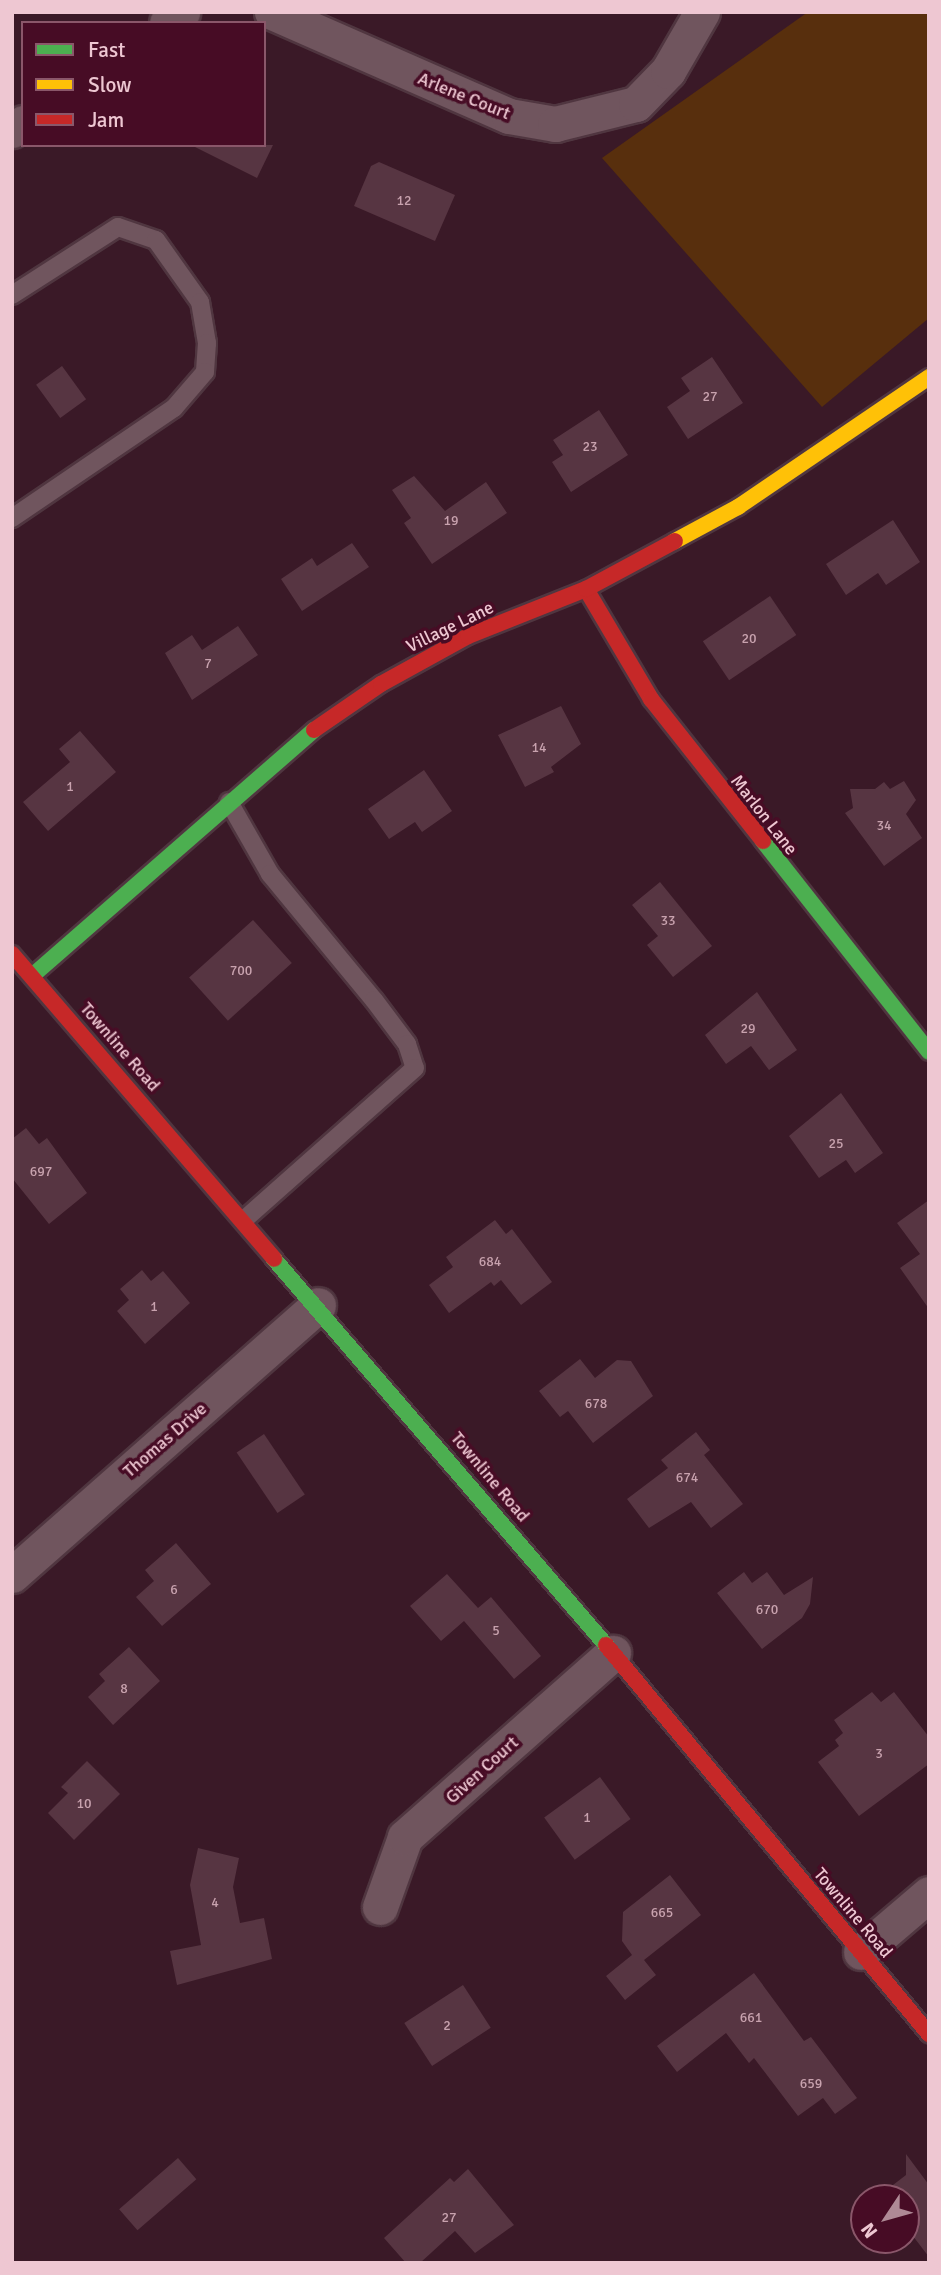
<!DOCTYPE html>
<html>
<head>
<meta charset="utf-8">
<style>
  body { margin:0 }
  #map { position:relative; width:941px; height:2275px; overflow:hidden; background:#3a1927; font-family:Signika,sans-serif }
  div>[style] { position:absolute }
  [style*='--x'] { left:calc(var(--x)*1px); top:calc(var(--y)*1px); width:calc(var(--w)*1px); rotate:calc(var(--a)*1deg) }
  .green>* { inset:0; background:#582f0d }
  .building>* { inset:0; background:#573542; transform-origin:0 0 }
  .roads { filter:drop-shadow(2px 0 #503640) drop-shadow(-2px 0 #503640) drop-shadow(0 2px #503640) drop-shadow(0 -2px #503640) }
  .lane>* { height:18px; margin:-9px; padding:0 9px; transform-origin:9px; border-radius:9px; background:#70555e }
  .street>* { height:35px; margin:-17.5px; padding:0 17.5px; transform-origin:17.5px; border-radius:17.5px; background:#70555e }
  .fast>* { height:16px; margin:-8px; padding:0 8px; transform-origin:8px; border-radius:8px; background:#4caf50 }
  .slow>* { height:16px; margin:-8px; padding:0 8px; transform-origin:8px; border-radius:8px; background:#ffc107 }
  .jam>* { height:16px; margin:-8px; padding:0 8px; transform-origin:8px; border-radius:8px; background:#c62828 }
  span { translate:-50% -50%; white-space:nowrap; text-align:center; line-height:1.15; -webkit-text-stroke:7px #470c25; paint-order:stroke }
  .number-label { font-size:14px; color:#c8a2ae }
  .number-label span { -webkit-text-stroke-width:0 }
  .street-label { font-size:18px; color:#eec7d2 }
  .frame { position:absolute; inset:0; border:14px solid #eec7d2; pointer-events:none }
  .legend { position:absolute; left:21px; top:21px; width:245px; height:126px; box-sizing:border-box; background:#470c25; border:2px solid #8a576a; margin:0; padding:9px 12px; list-style:none; font-size:21px; color:#eec7d2 }
  .legend li { display:flex; align-items:center; gap:14px; height:35px }
  .legend b { width:35px; border:2px solid #8a576a }
  .north { position:absolute; left:850px; top:2184px; width:70px; height:70px; box-sizing:border-box; background:#470c25; border:2px solid #8a576a; border-radius:50%; rotate:234deg; font-size:19px; font-weight:700; line-height:28px; text-align:center; color:#eec7d2 }
  .north::after { content:''; display:block; margin:auto; width:24px; height:32px; background:#af8a96; clip-path:polygon(50% 0,100% 100%,50% 72%,0 100%) }
</style>
</head>
<body>
<div id="map">
  <div class="green">
    <div style="clip-path:polygon(808px 12px,929px 12px,929px 318px,822px 407px,602px 158px)"></div>
  </div>
  <div class="building">
    <div style="clip-path:polygon(191px 145px,273px 145px,257px 178px)"></div>
    <div style="clip-path:polygon(379px 162px,455px 195px,435px 241px,354px 206px,371px 166px)"></div>
    <div style="clip-path:polygon(712px 357px,743px 403px,688px 439px,667px 407px,690px 391px,681px 378px)"></div>
    <div style="left:62px;top:366px;width:41px;height:32px;rotate:54deg"></div>
    <div style="clip-path:polygon(599px 410px,628px 455px,571px 492px,552px 462px,563px 455px,553px 440px)"></div>
    <div style="clip-path:polygon(414px 476px,445px 511px,486px 482px,507px 513px,432px 564px,404px 523px,411px 518px,392px 490px)"></div>
    <div style="clip-path:polygon(893px 520px,920px 562px,886px 585px,878px 573px,846px 595px,826px 564px)"></div>
    <div style="clip-path:polygon(352px 543px,369px 567px,302px 611px,281px 579px,312px 558px,317px 566px)"></div>
    <div style="left:770px;top:596px;width:47px;height:81px;rotate:56deg"></div>
    <div style="clip-path:polygon(238px 626px,258px 655px,192px 700px,165px 653px,192px 635px,202px 650px)"></div>
    <div style="clip-path:polygon(561px 706px,581px 744px,551px 767px,554px 772px,525px 787px,498px 735px)"></div>
    <div style="clip-path:polygon(80px 731px,116px 772px,48px 831px,23px 802px,70px 762px,59px 749px)"></div>
    <div style="clip-path:polygon(424px 770px,452px 811px,422px 832px,415px 822px,389px 839px,368px 809px)"></div>
    <div style="clip-path:polygon(904px 781px,916px 800px,906px 814px,922px 838px,884px 866px,845px 813px,853px 808px,850px 789px,875px 789px,884px 782px,890px 789px)"></div>
    <div style="clip-path:polygon(660px 882px,712px 946px,673px 977px,647px 945px,658px 936px,632px 905px)"></div>
    <div style="left:253px;top:920px;width:58px;height:86px;rotate:48deg"></div>
    <div style="clip-path:polygon(757px 992px,797px 1050px,769px 1070px,751px 1046px,726px 1064px,705px 1035px)"></div>
    <div style="clip-path:polygon(841px 1093px,883px 1153px,855px 1173px,846px 1160px,819px 1178px,789px 1136px)"></div>
    <div style="clip-path:polygon(26px 1128px,39px 1144px,47px 1138px,87px 1193px,49px 1224px,12px 1178px,12px 1139px)"></div>
    <div style="clip-path:polygon(929px 1200px,929px 1309px,900px 1268px,920px 1254px,897px 1223px)"></div>
    <div style="clip-path:polygon(495px 1220px,506px 1234px,512px 1229px,552px 1282px,521px 1305px,501px 1280px,494px 1286px,491px 1282px,449px 1313px,429px 1285px,453px 1267px,446px 1257px)"></div>
    <div style="clip-path:polygon(142px 1270px,151px 1281px,163px 1271px,190px 1303px,145px 1344px,117px 1311px,129px 1300px,120px 1289px)"></div>
    <div style="clip-path:polygon(580px 1359px,595px 1378px,617px 1360px,631px 1361px,653px 1396px,593px 1443px,568px 1411px,560px 1417px,539px 1391px)"></div>
    <div style="clip-path:polygon(696px 1432px,710px 1450px,704px 1455px,743px 1504px,711px 1528px,691px 1502px,649px 1528px,627px 1499px,668px 1468px,661px 1460px)"></div>
    <div style="left:264px;top:1434px;width:73px;height:33px;rotate:56deg"></div>
    <div style="clip-path:polygon(176px 1543px,211px 1584px,162px 1626px,136px 1597px,154px 1581px,145px 1570px)"></div>
    <div style="clip-path:polygon(744px 1572px,752px 1583px,767px 1572px,784px 1595px,813px 1577px,810px 1604px,802px 1618px,762px 1649px,717px 1593px)"></div>
    <div style="clip-path:polygon(447px 1574px,478px 1608px,491px 1597px,541px 1656px,514px 1679px,464px 1621px,441px 1641px,410px 1606px)"></div>
    <div style="clip-path:polygon(129px 1647px,160px 1681px,113px 1725px,88px 1697px,105px 1681px,99px 1674px)"></div>
    <div style="clip-path:polygon(872px 1692px,881px 1702px,894px 1692px,929px 1737px,929px 1764px,859px 1816px,818px 1762px,839px 1746px,835px 1740px,843px 1733px,834px 1720px)"></div>
    <div style="clip-path:polygon(87px 1761px,120px 1794px,74px 1840px,48px 1813px,68px 1793px,61px 1787px)"></div>
    <div style="left:600px;top:1777px;width:52px;height:69px;rotate:54deg"></div>
    <div style="clip-path:polygon(198px 1848px,239px 1858px,233px 1887px,240px 1923px,264px 1918px,272px 1959px,177px 1985px,170px 1951px,201px 1945px,190px 1885px)"></div>
    <div style="clip-path:polygon(670px 1875px,701px 1915px,644px 1960px,656px 1975px,625px 2000px,606px 1976px,632px 1955px,622px 1941px,623px 1912px)"></div>
    <div style="clip-path:polygon(754px 1973px,804px 2041px,811px 2037px,857px 2098px,835px 2114px,823px 2098px,798px 2116px,754px 2058px,749px 2063px,726px 2033px,677px 2072px,657px 2046px)"></div>
    <div style="left:463px;top:1985px;width:51px;height:70px;rotate:57deg"></div>
    <div style="clip-path:polygon(906px 2154px,929px 2185px,929px 2257px,906px 2227px,906px 2198px,876px 2198px,906px 2175px)"></div>
    <div style="left:178px;top:2158px;width:28px;height:78px;rotate:49deg"></div>
    <div style="clip-path:polygon(468px 2169px,514px 2225px,475px 2253px,455px 2231px,420px 2263px,406px 2263px,384px 2238px,450px 2178px,454px 2182px)"></div>
  </div>
  <div class="roads">
    <div class="lane">
      <div style="--x:12;--y:295;--w:126;--a:-32.7"></div>
      <div style="--x:118;--y:227;--w:40;--a:18.9"></div>
      <div style="--x:156;--y:240;--w:76;--a:54.6"></div>
      <div style="--x:200;--y:302;--w:42;--a:80.3"></div>
      <div style="--x:207;--y:343;--w:29;--a:94"></div>
      <div style="--x:205;--y:372;--w:48;--a:130.7"></div>
      <div style="--x:174;--y:408;--w:196;--a:145.8"></div>
      <div style="--x:229;--y:802;--w:83;--a:60.3"></div>
      <div style="--x:270;--y:874;--w:163;--a:50.5"></div>
      <div style="--x:374;--y:1000;--w:55;--a:53.1"></div>
      <div style="--x:407;--y:1044;--w:25;--a:72"></div>
      <div style="--x:415;--y:1068;--w:229;--a:138.4"></div>
    </div>
    <div class="street">
      <div style="--x:272;--y:12;--w:259;--a:23.7"></div>
      <div style="--x:509;--y:116;--w:47;--a:9.9"></div>
      <div style="--x:555;--y:124;--w:83;--a:-13.9"></div>
      <div style="--x:636;--y:104;--w:46;--a:-45.9"></div>
      <div style="--x:668;--y:71;--w:68;--a:-60"></div>
      <div style="--x:167;--y:23;--w:19;--a:-36"></div>
      <div style="--x:12;--y:130;--w:13;--a:-32"></div>
      <div style="--x:12;--y:1575;--w:408;--a:-41.4"></div>
      <div style="--x:380;--y:1907;--w:74;--a:-70.3"></div>
      <div style="--x:405;--y:1837;--w:278;--a:-41.5"></div>
      <div style="--x:861;--y:1952;--w:89;--a:-40.5"></div>
    </div>
    <div class="fast">
      <div style="--x:763;--y:841;--w:268;--a:51.8"></div>
      <div style="--x:32;--y:976;--w:374;--a:-41.1"></div>
      <div style="--x:274;--y:1259;--w:509;--a:49.3"></div>
    </div>
    <div class="slow">
      <div style="--x:675;--y:541;--w:72;--a:-28.4"></div>
      <div style="--x:738;--y:507;--w:231;--a:-34.2"></div>
    </div>
    <div class="jam">
      <div style="--x:586;--y:589;--w:128;--a:59.4"></div>
      <div style="--x:651;--y:699;--w:181;--a:51.7"></div>
      <div style="--x:314;--y:730;--w:81;--a:-34.5"></div>
      <div style="--x:381;--y:684;--w:99;--a:-28.9"></div>
      <div style="--x:468;--y:636;--w:127;--a:-21.7"></div>
      <div style="--x:586;--y:589;--w:101;--a:-28.3"></div>
      <div style="--x:12;--y:954;--w:402;--a:49.3"></div>
      <div style="--x:606;--y:1645;--w:506;--a:50.3"></div>
    </div>
  </div>
  <div class="number-label">
    <span style="left:404px;top:201px">12</span>
    <span style="left:710px;top:397px">27</span>
    <span style="left:590px;top:447px">23</span>
    <span style="left:451px;top:521px">19</span>
    <span style="left:749px;top:639px">20</span>
    <span style="left:208px;top:664px">7</span>
    <span style="left:539px;top:748px">14</span>
    <span style="left:70px;top:787px">1</span>
    <span style="left:884px;top:826px">34</span>
    <span style="left:668px;top:921px">33</span>
    <span style="left:241px;top:971px">700</span>
    <span style="left:748px;top:1029px">29</span>
    <span style="left:836px;top:1144px">25</span>
    <span style="left:41px;top:1172px">697</span>
    <span style="left:490px;top:1262px">684</span>
    <span style="left:154px;top:1307px">1</span>
    <span style="left:596px;top:1404px">678</span>
    <span style="left:687px;top:1478px">674</span>
    <span style="left:174px;top:1590px">6</span>
    <span style="left:767px;top:1610px">670</span>
    <span style="left:496px;top:1631px">5</span>
    <span style="left:124px;top:1689px">8</span>
    <span style="left:879px;top:1754px">3</span>
    <span style="left:84px;top:1804px">10</span>
    <span style="left:587px;top:1818px">1</span>
    <span style="left:215px;top:1903px">4</span>
    <span style="left:662px;top:1913px">665</span>
    <span style="left:751px;top:2018px">661</span>
    <span style="left:447px;top:2026px">2</span>
    <span style="left:811px;top:2084px">659</span>
    <span style="left:449px;top:2218px">27</span>
  </div>
  <div class="street-label">
    <span style="left:464px;top:96px;rotate:22deg">Arlene Court</span>
    <span style="left:450px;top:627px;rotate:-26deg">Village Lane</span>
    <span style="left:764px;top:815px;rotate:52deg">Marlon Lane</span>
    <span style="left:120px;top:1047px;rotate:49deg">Townline Road</span>
    <span style="left:165px;top:1440px;rotate:-41deg">Thomas Drive</span>
    <span style="left:490px;top:1477px;rotate:50deg">Townline Road</span>
    <span style="left:482px;top:1770px;rotate:-42deg">Given Court</span>
    <span style="left:853px;top:1913px;rotate:50deg">Townline Road</span>
  </div>
  <div class="frame"></div>
  <ul class="legend">
  <li><b style="height:9px;background:#4caf50"></b>Fast</li>
  <li><b style="height:9px;background:#ffc107"></b>Slow</li>
  <li><b style="height:9px;background:#c62828"></b>Jam</li>
  </ul>
  <div class="north">N</div>
</div>
</body>
</html>
